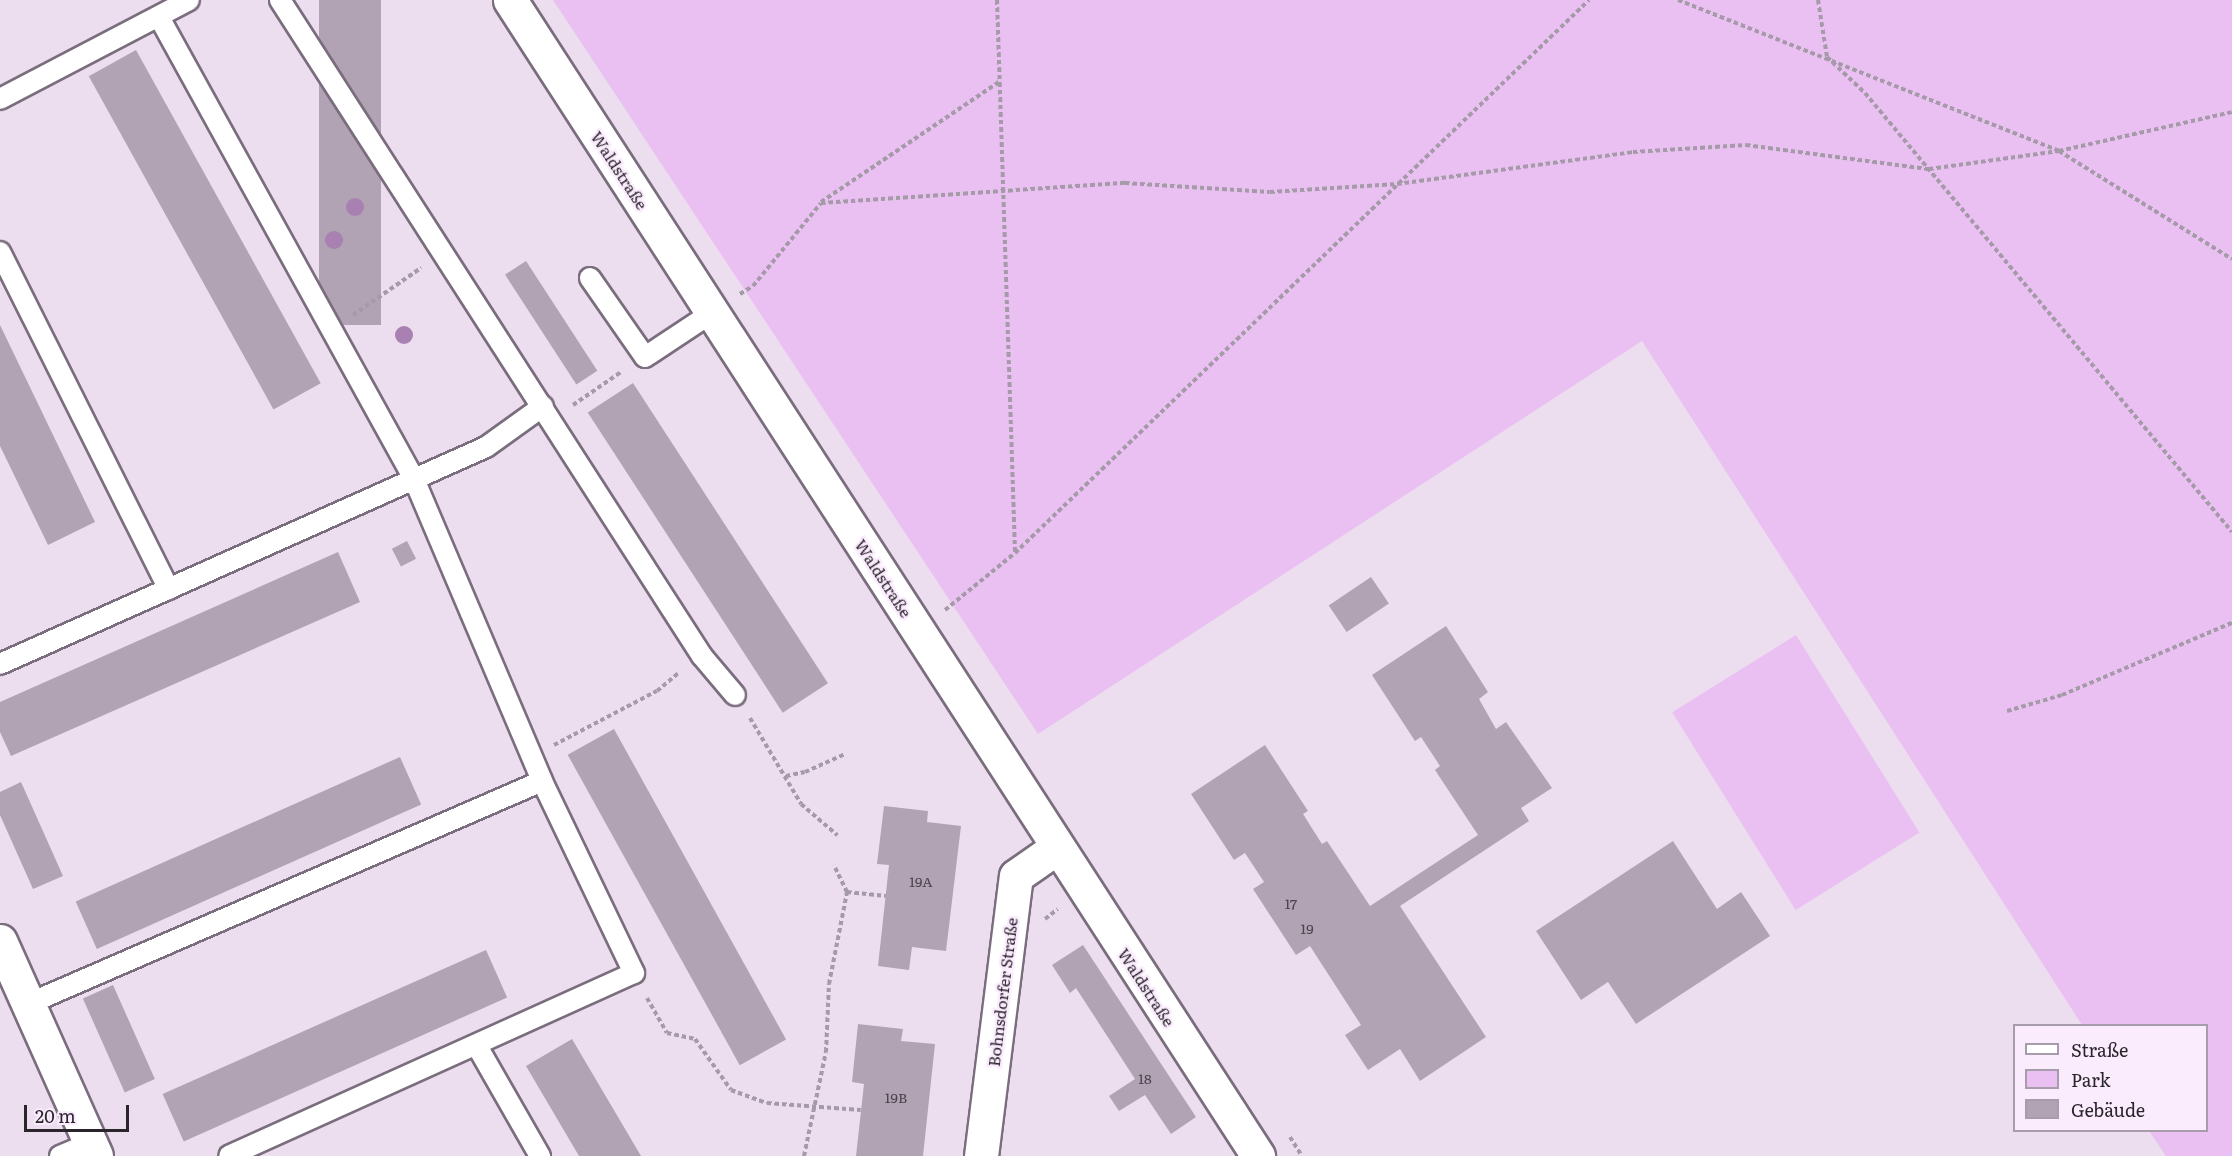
<!DOCTYPE html>
<html>
<head>
<meta charset="utf-8">
<style>
  body { margin:0 }
  #map { position:relative; width:2232px; height:1156px; overflow:hidden; background:#ecdeef; font-family:Literata,serif }
  div>[style] { position:absolute }
  [style*='--x'] { left:calc(var(--x)*1px); top:calc(var(--y)*1px); width:calc(var(--w)*1px); rotate:calc(var(--a)*1deg) }
  .green>* { inset:0; background:#eac0f3; transform-origin:0 0 }
  .building>* { inset:0; background:#b1a3b4; transform-origin:0 0 }
  .path>* { height:4px; margin-top:-2px; transform-origin:0; background:repeating-linear-gradient(90deg,#a59aa7 0 4.5px,transparent 0 7.5px) }
  .roads { filter:drop-shadow(2px 0 #7a6d7d) drop-shadow(-2px 0 #7a6d7d) drop-shadow(0 2px #7a6d7d) drop-shadow(0 -2px #7a6d7d) }
  .lane>* { height:20px; margin:-10px; padding:0 10px; transform-origin:10px; border-radius:10px; background:#fff }
  .street>* { height:33px; margin:-16.5px; padding:0 16.5px; transform-origin:16.5px; border-radius:16.5px; background:#fff }
  .trees>* { width:18px; height:18px; margin:-9px; border-radius:50%; background:#a980b2 }
  span { translate:-50% -50%; white-space:nowrap; text-align:center; line-height:1.15; -webkit-text-stroke:5px #faebfd; paint-order:stroke }
  .number-label { font-size:14px; color:#4c444d }
  .number-label span { -webkit-text-stroke-width:0 }
  .street-label { font-size:16px; color:#2a252b }
  .legend { position:absolute; left:2013px; top:1024px; width:195px; height:108px; box-sizing:border-box; background:#faebfd; border:2px solid #a79ca9; margin:0; padding:8px 10px; list-style:none; font-size:18px; color:#2a252b }
  .legend li { display:flex; align-items:center; gap:12px; height:30px }
  .legend b { width:30px; border:2px solid #a79ca9 }
  .scale { position:absolute; left:24px; top:1105px; width:105px; height:27px; box-sizing:border-box; border:3px solid #2a252b; border-top:0; padding-left:8px; font-size:18px; line-height:21px; white-space:nowrap; color:#2a252b; -webkit-text-stroke:4px #faebfd; paint-order:stroke }
</style>
</head>
<body>
<div id="map">
  <div class="green">
    <div style="clip-path:polygon(553px 0,2232px 0,2232px 1156px,2166px 1156px,2149px 1131px,2206px 1130px,2206px 1026px,2082px 1025px,1642px 341px,1038px 734px)"></div>
    <div style="left:1796px;top:635px;width:233px;height:146px;rotate:58deg"></div>
  </div>
  <div class="building">
    <div style="left:319px;top:0;width:62px;height:325px"></div>
    <div style="left:136px;top:50px;width:381px;height:54px;rotate:61deg"></div>
    <div style="left:526px;top:261px;width:131px;height:25px;rotate:57deg"></div>
    <div style="clip-path:polygon(0 325px,95px 522px,48px 545px,0 446px)"></div>
    <div style="left:633px;top:383px;width:358px;height:54px;rotate:57deg"></div>
    <div style="left:407px;top:541px;width:20px;height:17px;rotate:63deg"></div>
    <div style="clip-path:polygon(338px 552px,360px 602px,11px 756px,0 732px,0 702px)"></div>
    <div style="left:1371px;top:577px;width:32px;height:51px;rotate:56deg"></div>
    <div style="clip-path:polygon(1446px 626px,1488px 692px,1479px 699px,1496px 729px,1506px 722px,1552px 788px,1521px 808px,1529px 821px,1400px 906px,1486px 1037px,1420px 1081px,1400px 1049px,1368px 1070px,1345px 1035px,1361px 1025px,1310px 946px,1296px 955px,1253px 889px,1264px 882px,1245px 853px,1234px 860px,1191px 794px,1265px 745px,1308px 811px,1303px 814px,1322px 844px,1327px 841px,1370px 906px,1478px 835px,1435px 770px,1440px 766px,1421px 737px,1415px 741px,1372px 675px)"></div>
    <div style="left:614px;top:729px;width:355px;height:53px;rotate:61deg"></div>
    <div style="left:400px;top:757px;width:52px;height:355px;rotate:66deg"></div>
    <div style="clip-path:polygon(21px 782px,63px 876px,33px 889px,0 815px,0 792px)"></div>
    <div style="clip-path:polygon(884px 806px,928px 811px,927px 822px,961px 826px,946px 951px,912px 947px,909px 970px,878px 966px,889px 865px,877px 864px)"></div>
    <div style="clip-path:polygon(1673px 841px,1717px 909px,1741px 892px,1770px 936px,1636px 1024px,1608px 982px,1581px 1000px,1536px 931px)"></div>
    <div style="clip-path:polygon(1083px 945px,1196px 1117px,1171px 1134px,1145px 1095px,1119px 1111px,1109px 1096px,1135px 1079px,1076px 988px,1070px 993px,1052px 965px)"></div>
    <div style="left:486px;top:950px;width:52px;height:354px;rotate:66deg"></div>
    <div style="left:113px;top:985px;width:103px;height:33px;rotate:66deg"></div>
    <div style="clip-path:polygon(858px 1024px,903px 1029px,901px 1041px,935px 1044px,923px 1156px,856px 1156px,864px 1084px,852px 1082px)"></div>
    <div style="clip-path:polygon(572px 1039px,641px 1156px,579px 1156px,526px 1066px)"></div>
  </div>
  <div class="path">
    <div style="--x:997;--y:0;--w:552;--a:88.13"></div>
    <div style="--x:1678;--y:0;--w:410;--a:21.6"></div>
    <div style="--x:2059;--y:151;--w:204;--a:32"></div>
    <div style="--x:1818;--y:0;--w:58;--a:81"></div>
    <div style="--x:1827;--y:57;--w:52;--a:43.5"></div>
    <div style="--x:1865;--y:93;--w:572;--a:50.1"></div>
    <div style="--x:821;--y:202;--w:215;--a:-34"></div>
    <div style="--x:740;--y:294;--w:15;--a:-32"></div>
    <div style="--x:753;--y:286;--w:107;--a:-50.7"></div>
    <div style="--x:821;--y:203;--w:305;--a:-3.8"></div>
    <div style="--x:1125;--y:183;--w:145;--a:3.6"></div>
    <div style="--x:1270;--y:192;--w:127;--a:-3.6"></div>
    <div style="--x:1397;--y:184;--w:238;--a:-7.7"></div>
    <div style="--x:1633;--y:152;--w:113;--a:-3.5"></div>
    <div style="--x:1746;--y:145;--w:185;--a:7.5"></div>
    <div style="--x:1929;--y:169;--w:131;--a:-7.9"></div>
    <div style="--x:2059;--y:151;--w:177;--a:-12.7"></div>
    <div style="--x:353;--y:315;--w:83;--a:-34.7"></div>
    <div style="--x:573;--y:405;--w:58;--a:-34.5"></div>
    <div style="--x:945;--y:610;--w:90;--a:-39.2"></div>
    <div style="--x:1015;--y:553;--w:797;--a:-43.93"></div>
    <div style="--x:2007;--y:711;--w:57;--a:-16.2"></div>
    <div style="--x:2062;--y:695;--w:185;--a:-23"></div>
    <div style="--x:750;--y:718;--w:100;--a:59.3"></div>
    <div style="--x:801;--y:804;--w:48;--a:40.7"></div>
    <div style="--x:554;--y:745;--w:116;--a:-27.7"></div>
    <div style="--x:657;--y:691;--w:30;--a:-40"></div>
    <div style="--x:786;--y:776;--w:19;--a:-12"></div>
    <div style="--x:805;--y:772;--w:44;--a:-24.2"></div>
    <div style="--x:847;--y:892;--w:39;--a:6"></div>
    <div style="--x:1045;--y:919;--w:16;--a:-38"></div>
    <div style="--x:647;--y:998;--w:40;--a:60.3"></div>
    <div style="--x:667;--y:1033;--w:29;--a:12"></div>
    <div style="--x:695;--y:1039;--w:62;--a:54.8"></div>
    <div style="--x:731;--y:1090;--w:38;--a:20"></div>
    <div style="--x:767;--y:1103;--w:94;--a:4.3"></div>
    <div style="--x:1290;--y:1137;--w:22;--a:58"></div>
    <div style="--x:804;--y:1156;--w:106;--a:-78.1"></div>
    <div style="--x:826;--y:1052;--w:68;--a:-87.5"></div>
    <div style="--x:829;--y:984;--w:94;--a:-78.9"></div>
    <div style="--x:847;--y:892;--w:30;--a:-116"></div>
  </div>
  <div class="roads">
    <div class="lane">
      <div style="--x:280;--y:0;--w:780;--a:57.25"></div>
      <div style="--x:702;--y:656;--w:51;--a:49.8"></div>
      <div style="--x:159;--y:17;--w:528;--a:61.1"></div>
      <div style="--x:414;--y:479;--w:328;--a:67"></div>
      <div style="--x:542;--y:781;--w:213;--a:64.4"></div>
      <div style="--x:634;--y:973;--w:444;--a:155.7"></div>
      <div style="--x:0;--y:99;--w:213;--a:-27.6"></div>
      <div style="--x:0;--y:252;--w:377;--a:63.4"></div>
      <div style="--x:590;--y:278;--w:96;--a:55.2"></div>
      <div style="--x:645;--y:357;--w:82;--a:-33.5"></div>
      <div style="--x:0;--y:664;--w:532;--a:-24.06"></div>
      <div style="--x:486;--y:447;--w:70;--a:-35.7"></div>
      <div style="--x:28;--y:1004;--w:560;--a:-23.45"></div>
      <div style="--x:477;--y:1046;--w:127;--a:60.2"></div>
      <div style="--x:60;--y:1156;--w:33;--a:-23"></div>
    </div>
    <div class="street">
      <div style="--x:510;--y:0;--w:1377;--a:57.09"></div>
      <div style="--x:0;--y:941;--w:235;--a:65.9"></div>
      <div style="--x:981;--y:1156;--w:282;--a:-82.9"></div>
      <div style="--x:1016;--y:876;--w:49;--a:-35"></div>
    </div>
  </div>
  <div class="trees">
    <div style="left:355px;top:207px"></div>
    <div style="left:334px;top:240px"></div>
    <div style="left:404px;top:335px"></div>
  </div>
  <div class="number-label">
    <span style="left:921px;top:881px">19A</span>
    <span style="left:1291px;top:903px">17</span>
    <span style="left:1307px;top:928px">19</span>
    <span style="left:1145px;top:1078px">18</span>
    <span style="left:896px;top:1097px">19B</span>
  </div>
  <div class="street-label">
    <span style="left:620px;top:170px;rotate:57deg">Waldstraße</span>
    <span style="left:884px;top:578px;rotate:57deg">Waldstraße</span>
    <span style="left:1147px;top:987px;rotate:57deg">Waldstraße</span>
    <span style="left:1002px;top:992px;rotate:-83deg">Bohnsdorfer Straße</span>
  </div>
  <ul class="legend">
  <li><b style="height:8px;background:#fff"></b>Straße</li>
  <li><b style="height:16px;background:#eac0f3"></b>Park</li>
  <li><b style="height:16px;background:#b1a3b4"></b>Gebäude</li>
  </ul>
  <div class="scale">20 m</div>
</div>
</body>
</html>
